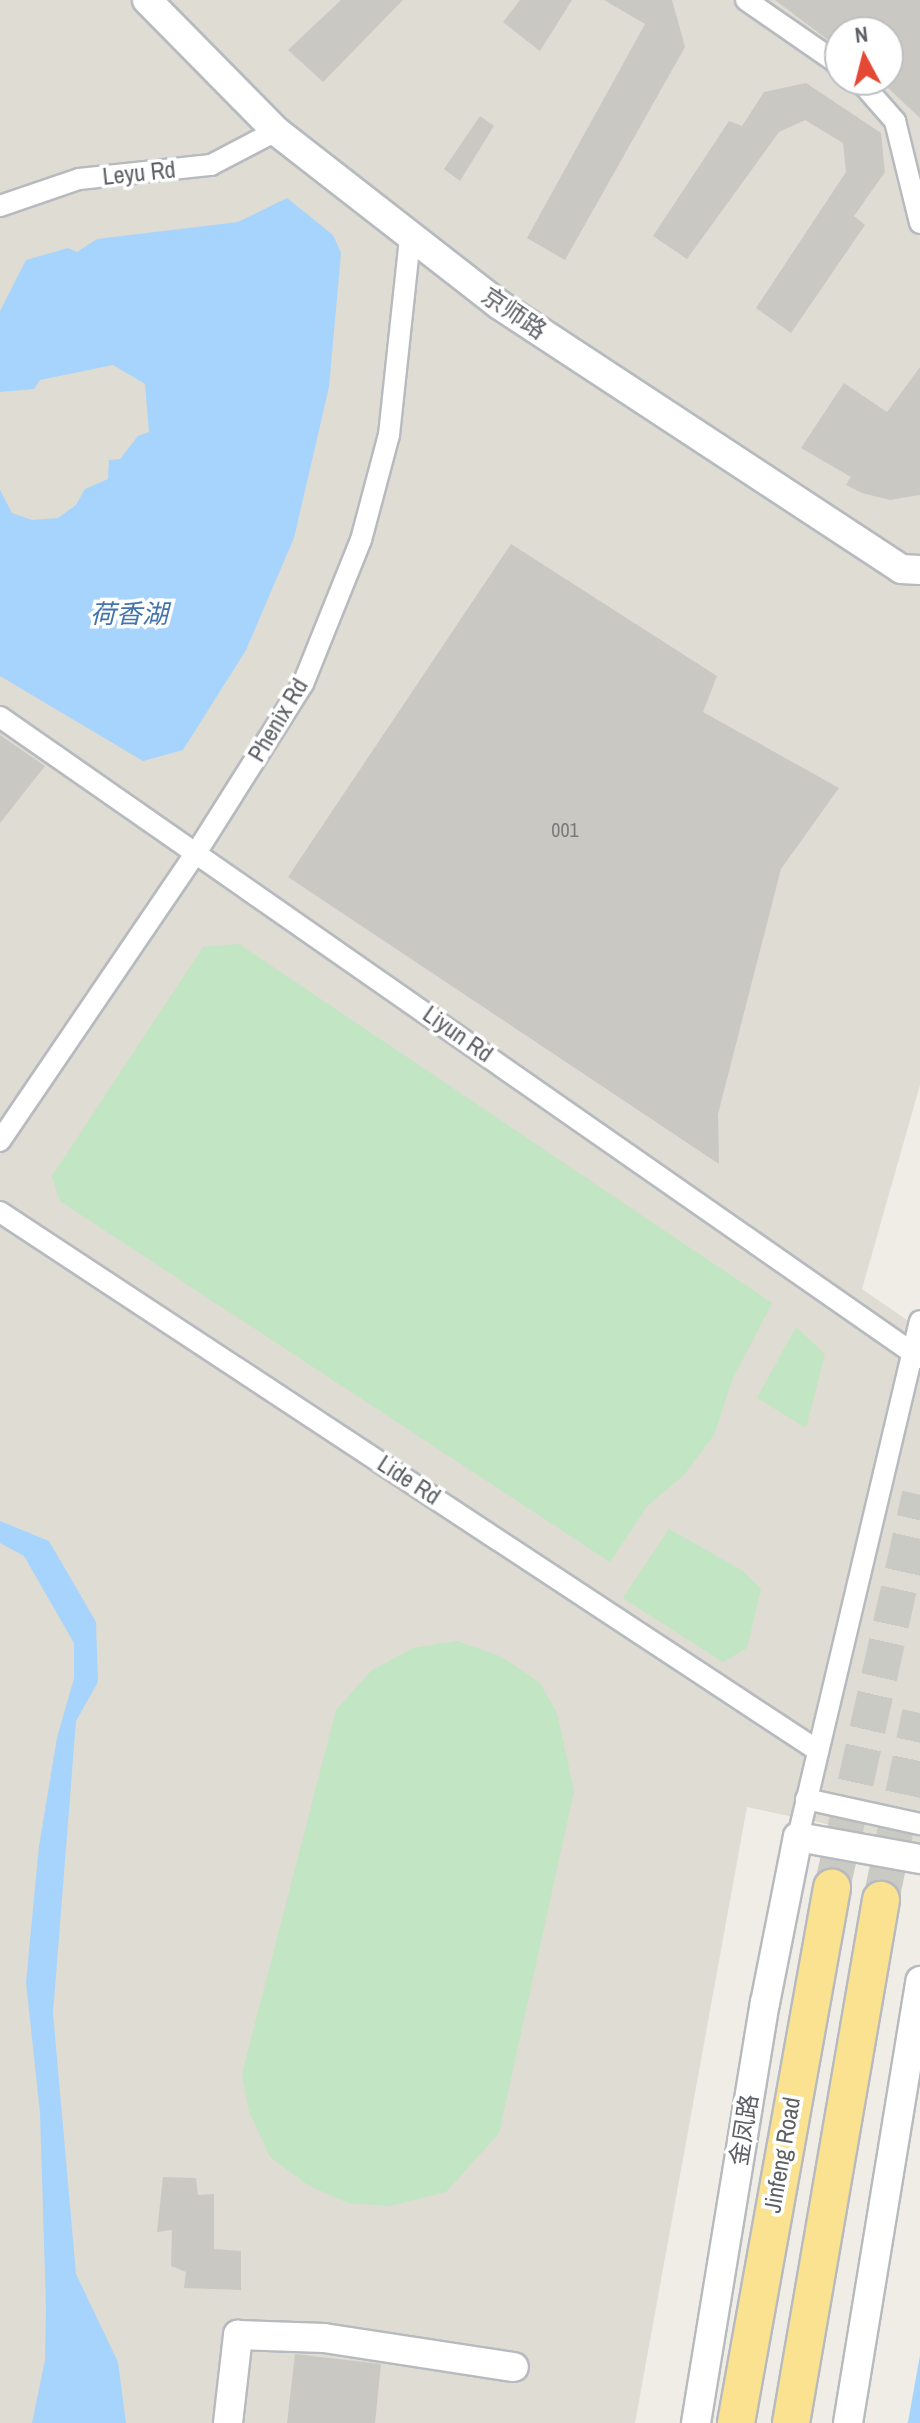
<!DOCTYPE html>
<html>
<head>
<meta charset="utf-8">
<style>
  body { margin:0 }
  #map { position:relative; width:920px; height:2423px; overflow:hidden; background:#efede5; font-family:"Archivo Narrow","Noto Sans SC",sans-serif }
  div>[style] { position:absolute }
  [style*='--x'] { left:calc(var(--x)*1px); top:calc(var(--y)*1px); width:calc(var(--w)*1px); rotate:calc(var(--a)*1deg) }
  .education>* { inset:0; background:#dedcd3 }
  .green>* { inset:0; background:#c2e5c3 }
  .water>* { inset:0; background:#a7d4fc }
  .building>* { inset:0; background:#cac8c2 }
  .highway-tunnel>* { height:36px; margin-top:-18px; transform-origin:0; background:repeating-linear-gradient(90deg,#cacac5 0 36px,transparent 0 54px) }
  .roads { filter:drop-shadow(2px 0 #b7babe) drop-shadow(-2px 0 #b7babe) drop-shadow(0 2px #b7babe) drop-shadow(0 -2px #b7babe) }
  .street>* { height:20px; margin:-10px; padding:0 10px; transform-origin:10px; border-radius:10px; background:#fff }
  .secondary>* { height:28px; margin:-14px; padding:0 14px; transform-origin:14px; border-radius:14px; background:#fff }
  .highway>* { height:36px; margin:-18px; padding:0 18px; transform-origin:18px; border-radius:18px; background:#fae291 }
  span { translate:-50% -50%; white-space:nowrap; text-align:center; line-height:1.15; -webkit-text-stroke:7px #fff; paint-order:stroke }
  .number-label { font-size:20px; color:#787a7c }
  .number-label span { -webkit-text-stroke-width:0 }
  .street-label { font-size:24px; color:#5d6065 }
  .water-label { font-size:26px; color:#4374ae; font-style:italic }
  .north { position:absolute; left:824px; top:16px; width:80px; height:80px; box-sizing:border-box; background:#fff; border:2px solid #bebfc1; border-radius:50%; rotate:353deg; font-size:22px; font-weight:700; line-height:32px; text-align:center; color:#5d6065 }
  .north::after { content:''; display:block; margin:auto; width:28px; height:36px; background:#e44935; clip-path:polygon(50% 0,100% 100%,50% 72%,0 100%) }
</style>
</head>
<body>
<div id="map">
  <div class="education">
    <div style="clip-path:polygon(evenodd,0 0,920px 0,920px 1085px,862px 1289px,920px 1329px,920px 1844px,747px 1807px,635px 2423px,0 2423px,0 0,840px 32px,888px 32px,888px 80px,840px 80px,840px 32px)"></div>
  </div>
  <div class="green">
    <div style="clip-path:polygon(239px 944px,772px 1303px,733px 1378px,714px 1435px,683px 1476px,648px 1505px,610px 1562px,60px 1201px,52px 1176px,203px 947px)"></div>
    <div style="clip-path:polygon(796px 1327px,825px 1354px,806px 1428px,757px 1398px)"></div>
    <div style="clip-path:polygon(669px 1529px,743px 1571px,761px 1589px,747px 1648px,723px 1662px,623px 1598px)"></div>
    <div style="clip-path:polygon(457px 1641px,502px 1657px,540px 1683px,557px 1713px,574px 1791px,499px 2133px,446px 2192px,390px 2206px,348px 2203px,308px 2185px,270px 2157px,249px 2111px,242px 2074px,336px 1710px,371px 1671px,413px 1648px)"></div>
  </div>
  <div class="water">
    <div style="clip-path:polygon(287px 198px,333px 235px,341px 253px,329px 387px,294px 538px,246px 650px,183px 750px,143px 761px,0 676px,0 490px,12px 513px,32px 520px,58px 518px,76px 505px,85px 489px,108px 479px,109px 460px,120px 459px,138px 436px,149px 432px,145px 384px,113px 365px,40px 380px,34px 389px,0 392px,0 311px,26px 260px,68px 248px,77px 252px,97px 239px,238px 222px)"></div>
    <div style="clip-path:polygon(0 1521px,49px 1541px,96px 1622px,98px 1682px,76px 1721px,53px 2013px,76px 2274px,118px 2362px,126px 2423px,32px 2423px,45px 2360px,46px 2307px,40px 2113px,26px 1982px,39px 1846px,57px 1738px,74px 1678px,74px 1643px,24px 1556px,0 1543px)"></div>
    <div style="clip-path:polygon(920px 2355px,920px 2423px,907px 2423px,908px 2422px)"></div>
  </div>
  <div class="building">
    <div style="clip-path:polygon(341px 0,403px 0,323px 82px,288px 50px)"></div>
    <div style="clip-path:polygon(520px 0,572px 0,540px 51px,503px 22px)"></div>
    <div style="clip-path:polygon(604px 0,672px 0,685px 47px,565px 260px,527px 238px,645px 24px)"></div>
    <div style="clip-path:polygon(775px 0,920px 0,920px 118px,888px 88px,888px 32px,840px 32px,840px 49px)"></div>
    <div style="clip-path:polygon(806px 83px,881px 133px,885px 172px,854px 216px,865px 225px,791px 333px,756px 308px,846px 172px,843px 143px,805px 120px,779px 132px,687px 259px,653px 236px,729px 121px,742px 126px,764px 92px)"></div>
    <div style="clip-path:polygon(480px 116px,494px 126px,460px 181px,444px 169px)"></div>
    <div style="clip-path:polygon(920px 367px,920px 495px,890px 500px,862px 493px,846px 485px,851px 477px,801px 448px,844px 383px,887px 412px)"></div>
    <div style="clip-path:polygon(511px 544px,717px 676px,703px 712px,839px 788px,781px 869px,718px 1114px,719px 1164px,288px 877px)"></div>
    <div style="clip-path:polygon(0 735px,45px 766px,0 823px)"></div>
    <div style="clip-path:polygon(163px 2177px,196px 2178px,198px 2195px,214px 2194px,214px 2249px,241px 2251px,241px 2290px,184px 2288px,186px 2272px,171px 2266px,172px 2230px,157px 2232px)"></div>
    <div style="clip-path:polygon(295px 2354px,381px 2364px,375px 2423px,287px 2423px)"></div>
  </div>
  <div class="highway-tunnel">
    <div style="--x:832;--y:1888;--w:403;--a:-77.4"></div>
    <div style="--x:881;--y:1900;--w:191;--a:-78.2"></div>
  </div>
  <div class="roads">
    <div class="street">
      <div style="--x:746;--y:0;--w:114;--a:34.7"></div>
      <div style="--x:859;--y:80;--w:55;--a:48.7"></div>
      <div style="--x:895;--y:121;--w:105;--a:76.2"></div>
      <div style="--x:0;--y:206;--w:83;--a:-18.9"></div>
      <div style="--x:79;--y:179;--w:133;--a:-6.1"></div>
      <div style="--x:211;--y:165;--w:73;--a:-27.6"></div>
      <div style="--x:0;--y:717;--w:1121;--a:34.87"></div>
      <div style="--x:0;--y:1141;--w:348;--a:-55.8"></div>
      <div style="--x:196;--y:853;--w:200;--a:-57.7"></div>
      <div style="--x:303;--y:684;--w:155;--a:-68.1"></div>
      <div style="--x:361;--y:540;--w:109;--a:-75.1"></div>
      <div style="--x:389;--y:435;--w:198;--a:-83.9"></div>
      <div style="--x:0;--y:1212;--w:978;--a:33.37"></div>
      <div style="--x:806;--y:1799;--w:117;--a:12.4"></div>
      <div style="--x:798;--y:1837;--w:530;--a:-76.7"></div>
    </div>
    <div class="secondary">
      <div style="--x:147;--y:0;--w:184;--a:45.4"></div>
      <div style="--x:276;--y:131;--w:281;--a:37.9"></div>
      <div style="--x:498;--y:304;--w:482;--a:33.3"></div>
      <div style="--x:901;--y:569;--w:19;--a:3"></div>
      <div style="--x:228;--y:2423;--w:89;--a:-83.5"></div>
      <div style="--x:238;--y:2335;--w:86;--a:2"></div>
      <div style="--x:324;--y:2338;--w:192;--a:8.7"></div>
      <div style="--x:696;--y:2423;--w:426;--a:-80.7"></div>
      <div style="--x:765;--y:2003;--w:169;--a:-78.8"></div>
      <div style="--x:798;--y:1837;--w:124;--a:10.2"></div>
      <div style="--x:848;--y:2423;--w:448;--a:-80.7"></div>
    </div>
    <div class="highway">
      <div style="--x:736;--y:2423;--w:544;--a:-79.83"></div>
      <div style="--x:791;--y:2423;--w:531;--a:-80.24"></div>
    </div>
  </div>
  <div class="number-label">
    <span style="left:565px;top:829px">001</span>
  </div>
  <div class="street-label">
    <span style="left:139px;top:173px;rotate:-6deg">Leyu Rd</span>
    <span style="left:514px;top:313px;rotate:34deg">京师路</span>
    <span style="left:278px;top:720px;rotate:-59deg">Phenix Rd</span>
    <span style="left:458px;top:1034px;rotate:35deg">Liyun Rd</span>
    <span style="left:409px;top:1480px;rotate:33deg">Lide Rd</span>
    <span style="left:744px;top:2130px;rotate:-81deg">金凤路</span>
    <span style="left:782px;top:2155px;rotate:-80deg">Jinfeng Road</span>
  </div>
  <div class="water-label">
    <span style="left:129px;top:614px">荷香湖</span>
  </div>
  <div class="north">N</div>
</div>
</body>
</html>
